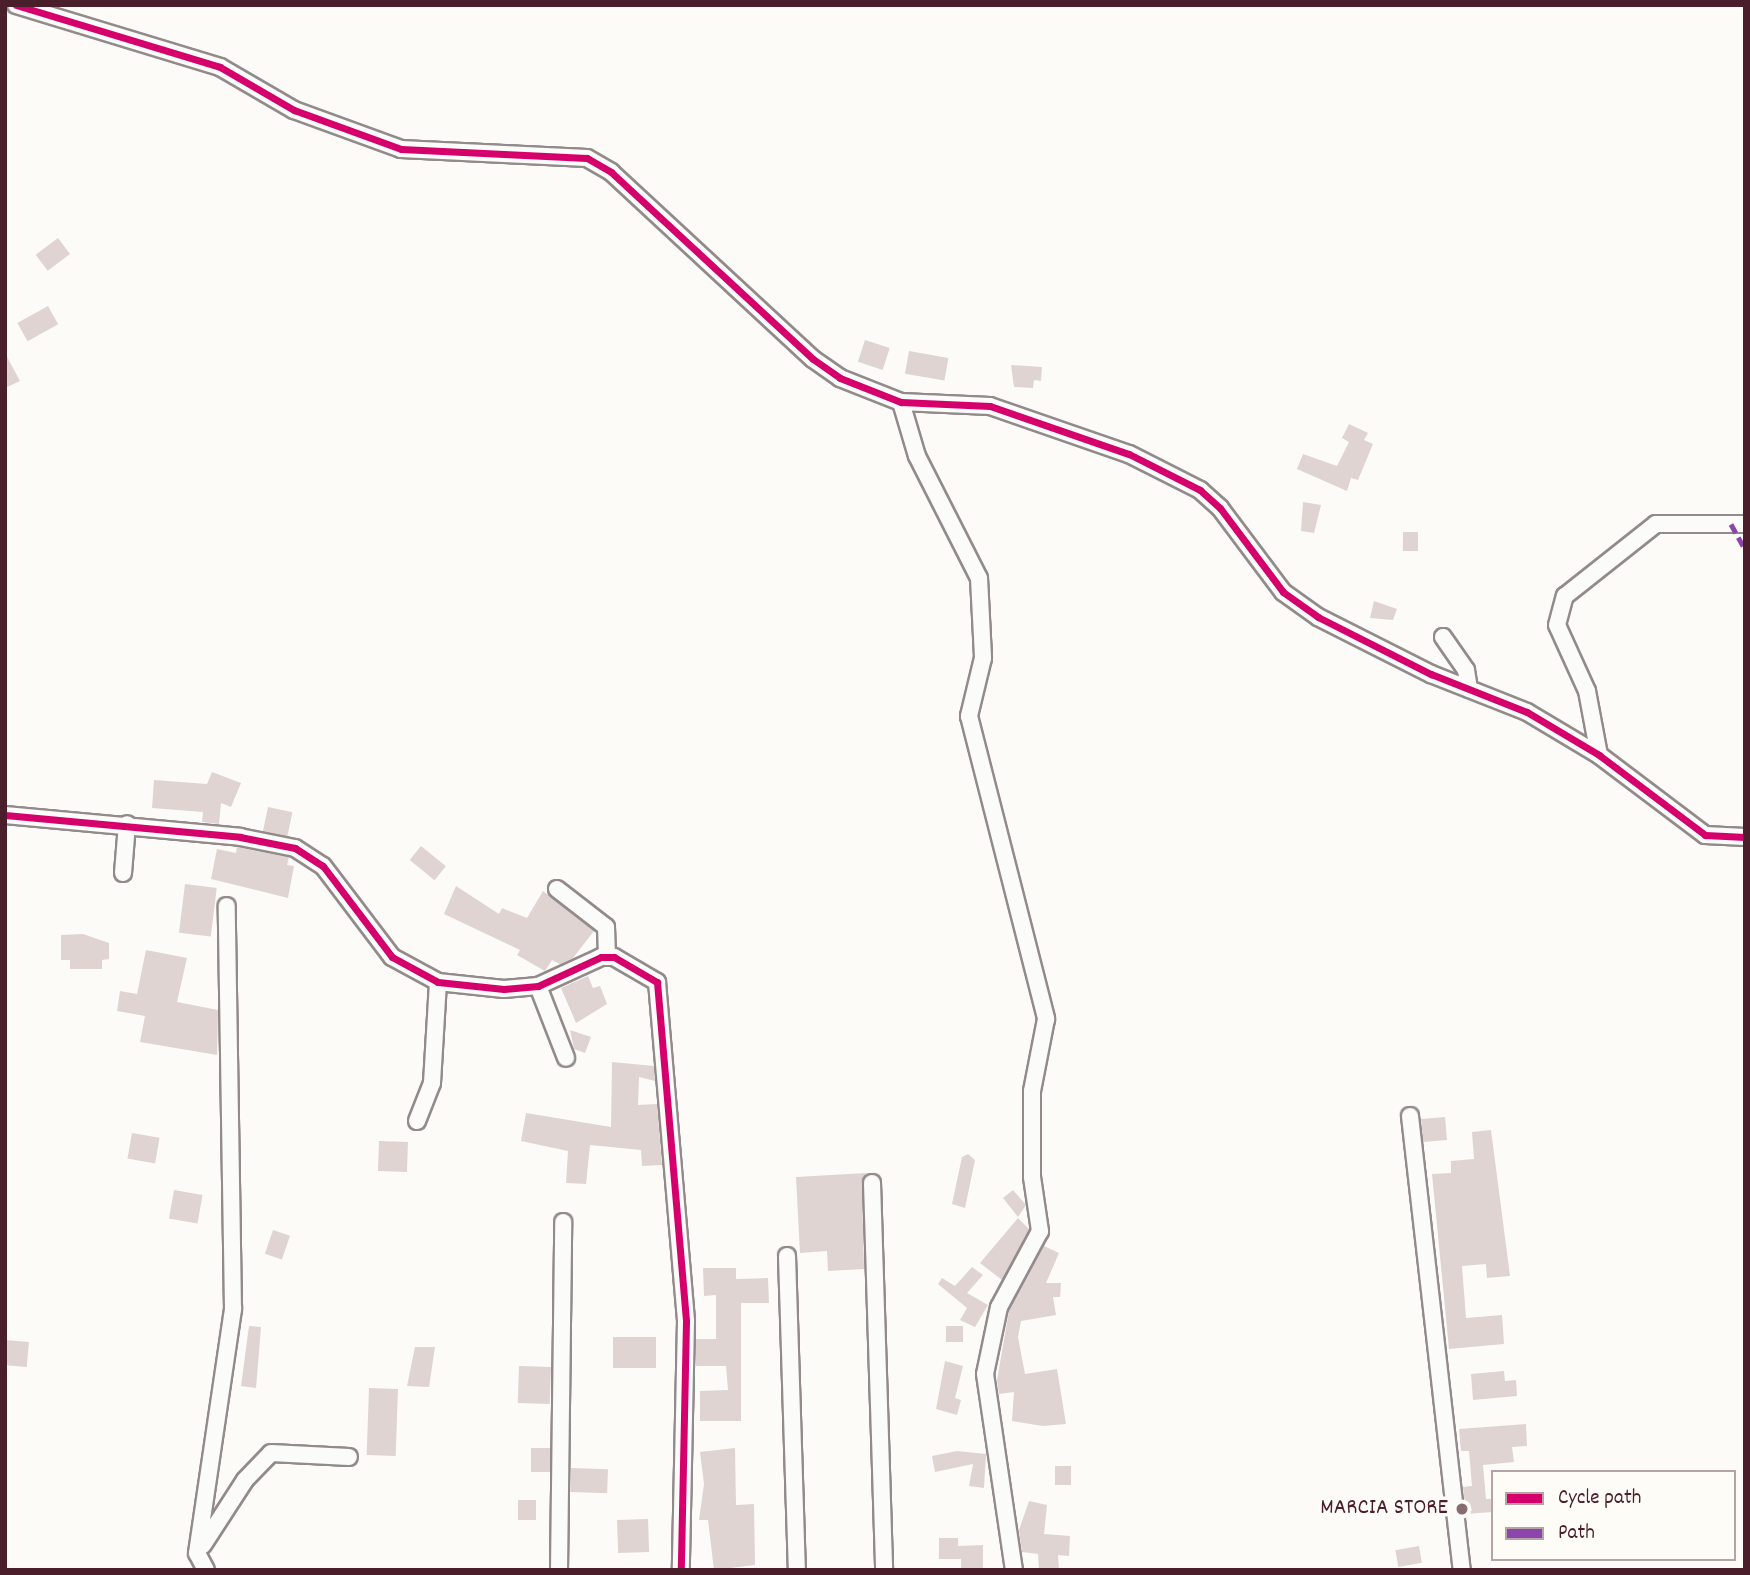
<!DOCTYPE html>
<html>
<head>
<meta charset="utf-8">
<style>
  body { margin:0 }
  #map { position:relative; width:1750px; height:1575px; overflow:hidden; background:#fcfbf8; font-family:Dekko,sans-serif }
  div>[style] { position:absolute }
  [style*='--x'] { left:calc(var(--x)*1px); top:calc(var(--y)*1px); width:calc(var(--w)*1px); rotate:calc(var(--a)*1deg) }
  .building>* { inset:0; background:#dfd4d2; transform-origin:0 0 }
  .roads { filter:drop-shadow(2px 0 #928a8b) drop-shadow(-2px 0 #928a8b) drop-shadow(0 2px #928a8b) drop-shadow(0 -2px #928a8b) }
  .minor>* { height:16px; margin:-8px; padding:0 8px; transform-origin:8px; border-radius:8px; background:#fbfbf9 }
  .quiet>* { height:5px; margin-top:-2.5px; transform-origin:0; background:repeating-linear-gradient(90deg,#8e44ad 0 10px,transparent 0 15px) }
  .cycleway>* { height:7px; margin:-3.5px; padding:0 3.5px; transform-origin:3.5px; border-radius:3.5px; background:#d6006c }
  .dots>* { width:19px; height:19px; translate:-50% -50%; box-sizing:border-box; border:4px solid #fdfcf7; border-radius:50% }
  span { translate:-50% -50%; white-space:nowrap; text-align:center; line-height:1.15; -webkit-text-stroke:7px #fdfcf7; paint-order:stroke }
  .poi-label { font-size:23px; color:#4a1f2b }
  .right { translate:-100% -50%; text-align:right }
  .frame { position:absolute; inset:0; border:7px solid #4a1f2b; pointer-events:none }
  .legend { position:absolute; left:1491px; top:1470px; width:245px; height:91px; box-sizing:border-box; background:#fdfcf7; border:2px solid #b5a4a5; margin:0; padding:9px 12px; list-style:none; font-size:21px; color:#4a1f2b }
  .legend li { display:flex; align-items:center; gap:14px; height:35px }
  .legend b { width:35px; border:2px solid #b5a4a5 }
</style>
</head>
<body>
<div id="map">
  <div class="building">
    <div style="left:58px;top:238px;width:20px;height:28px;rotate:53deg"></div>
    <div style="left:48px;top:306px;width:21px;height:35px;rotate:61deg"></div>
    <div style="left:865px;top:340px;width:26px;height:23px;rotate:18deg"></div>
    <div style="left:909px;top:351px;width:40px;height:23px;rotate:10deg"></div>
    <div style="clip-path:polygon(5px 353px,20px 381px,5px 388px)"></div>
    <div style="clip-path:polygon(1011px 365px,1042px 367px,1041px 381px,1034px 380px,1033px 388px,1014px 387px)"></div>
    <div style="clip-path:polygon(1349px 424px,1368px 433px,1364px 440px,1373px 444px,1358px 480px,1351px 478px,1347px 491px,1297px 469px,1303px 454px,1337px 466px,1349px 442px,1342px 438px)"></div>
    <div style="clip-path:polygon(1303px 502px,1321px 505px,1314px 533px,1301px 531px)"></div>
    <div style="left:1403px;top:532px;width:15px;height:19px"></div>
    <div style="clip-path:polygon(1374px 601px,1397px 609px,1393px 620px,1370px 618px)"></div>
    <div style="clip-path:polygon(212px 772px,241px 783px,231px 807px,221px 803px,219px 824px,202px 822px,203px 812px,152px 808px,154px 780px,207px 784px)"></div>
    <div style="left:268px;top:807px;width:25px;height:25px;rotate:12deg"></div>
    <div style="left:421px;top:846px;width:32px;height:18px;rotate:39deg"></div>
    <div style="clip-path:polygon(237px 847px,289px 857px,287px 865px,294px 866px,288px 898px,211px 879px,217px 849px,236px 853px)"></div>
    <div style="left:185px;top:884px;width:32px;height:49px;rotate:7deg"></div>
    <div style="clip-path:polygon(456px 886px,499px 914px,502px 908px,527px 918px,543px 891px,594px 931px,573px 958px,560px 964px,552px 960px,545px 971px,517px 955px,520px 950px,444px 914px)"></div>
    <div style="clip-path:polygon(83px 934px,109px 943px,109px 959px,102px 960px,102px 969px,70px 969px,70px 960px,61px 960px,61px 935px)"></div>
    <div style="clip-path:polygon(146px 950px,187px 958px,177px 1002px,218px 1010px,217px 1055px,140px 1042px,145px 1016px,117px 1011px,120px 991px,137px 994px)"></div>
    <div style="clip-path:polygon(588px 976px,593px 988px,600px 986px,607px 1004px,576px 1023px,561px 988px)"></div>
    <div style="clip-path:polygon(570px 1030px,591px 1037px,585px 1053px,574px 1049px)"></div>
    <div style="clip-path:polygon(612px 1062px,654px 1066px,655px 1081px,639px 1077px,638px 1105px,657px 1104px,662px 1165px,642px 1166px,641px 1150px,590px 1145px,586px 1184px,566px 1183px,568px 1151px,521px 1141px,526px 1113px,611px 1127px)"></div>
    <div style="left:1445px;top:1117px;width:23px;height:24px;rotate:85deg"></div>
    <div style="clip-path:polygon(1491px 1130px,1510px 1276px,1487px 1278px,1486px 1264px,1462px 1266px,1466px 1318px,1502px 1315px,1504px 1344px,1449px 1349px,1432px 1174px,1451px 1173px,1451px 1161px,1474px 1159px,1472px 1132px)"></div>
    <div style="left:132px;top:1133px;width:28px;height:26px;rotate:10deg"></div>
    <div style="left:379px;top:1141px;width:29px;height:30px;rotate:2deg"></div>
    <div style="clip-path:polygon(968px 1154px,975px 1160px,965px 1208px,952px 1204px,962px 1157px)"></div>
    <div style="clip-path:polygon(866px 1173px,862px 1183px,864px 1269px,828px 1271px,827px 1251px,800px 1253px,796px 1177px)"></div>
    <div style="left:174px;top:1190px;width:29px;height:29px;rotate:10deg"></div>
    <div style="clip-path:polygon(1013px 1190px,1026px 1205px,1018px 1217px,1003px 1198px)"></div>
    <div style="clip-path:polygon(1018px 1218px,1029px 1229px,1002px 1280px,980px 1263px)"></div>
    <div style="left:273px;top:1230px;width:18px;height:25px;rotate:19deg"></div>
    <div style="clip-path:polygon(1044px 1246px,1059px 1253px,1046px 1283px,1061px 1283px,1060px 1297px,1053px 1297px,1056px 1315px,1021px 1321px,1018px 1337px,1025px 1374px,1057px 1369px,1066px 1424px,1043px 1426px,1012px 1421px,1014px 1392px,999px 1394px,997px 1380px,1009px 1311px)"></div>
    <div style="clip-path:polygon(972px 1267px,983px 1275px,967px 1293px,988px 1305px,975px 1327px,960px 1320px,967px 1308px,938px 1284px,942px 1278px,955px 1286px)"></div>
    <div style="clip-path:polygon(703px 1268px,736px 1268px,736px 1279px,768px 1278px,769px 1303px,741px 1303px,741px 1421px,700px 1421px,700px 1391px,728px 1390px,726px 1366px,696px 1366px,696px 1339px,716px 1339px,716px 1295px,704px 1296px)"></div>
    <div style="clip-path:polygon(249px 1326px,261px 1327px,256px 1388px,241px 1386px)"></div>
    <div style="left:963px;top:1326px;width:16px;height:17px;rotate:90deg"></div>
    <div style="left:613px;top:1337px;width:43px;height:31px"></div>
    <div style="left:5px;top:1340px;width:24px;height:25px;rotate:5deg"></div>
    <div style="clip-path:polygon(415px 1347px,435px 1347px,429px 1387px,407px 1386px)"></div>
    <div style="clip-path:polygon(945px 1361px,963px 1366px,955px 1398px,961px 1400px,957px 1415px,936px 1409px)"></div>
    <div style="left:519px;top:1366px;width:32px;height:37px;rotate:2deg"></div>
    <div style="clip-path:polygon(1504px 1371px,1505px 1381px,1516px 1380px,1517px 1396px,1473px 1400px,1471px 1374px)"></div>
    <div style="left:369px;top:1388px;width:29px;height:67px;rotate:2deg"></div>
    <div style="clip-path:polygon(1526px 1424px,1527px 1446px,1512px 1447px,1514px 1462px,1483px 1465px,1486px 1499px,1493px 1499px,1493px 1512px,1466px 1514px,1463px 1487px,1472px 1486px,1469px 1451px,1461px 1451px,1459px 1429px)"></div>
    <div style="left:531px;top:1448px;width:19px;height:24px"></div>
    <div style="clip-path:polygon(735px 1448px,736px 1505px,754px 1504px,755px 1565px,714px 1570px,708px 1520px,699px 1520px,704px 1484px,700px 1452px)"></div>
    <div style="clip-path:polygon(957px 1451px,986px 1454px,984px 1488px,969px 1486px,973px 1464px,935px 1472px,932px 1456px)"></div>
    <div style="left:1055px;top:1466px;width:16px;height:19px"></div>
    <div style="left:571px;top:1468px;width:37px;height:24px;rotate:2deg"></div>
    <div style="left:518px;top:1500px;width:18px;height:20px"></div>
    <div style="clip-path:polygon(1029px 1501px,1047px 1505px,1044px 1534px,1070px 1536px,1069px 1556px,1058px 1555px,1059px 1570px,1039px 1570px,1038px 1554px,1022px 1552px,1019px 1530px)"></div>
    <div style="left:648px;top:1519px;width:33px;height:31px;rotate:88deg"></div>
    <div style="clip-path:polygon(939px 1538px,958px 1538px,958px 1546px,983px 1545px,983px 1570px,961px 1570px,961px 1559px,939px 1559px)"></div>
    <div style="left:1419px;top:1546px;width:17px;height:24px;rotate:80deg"></div>
  </div>
  <div class="roads">
    <div class="minor">
      <div style="--x:16;--y:5;--w:213;--a:16.9"></div>
      <div style="--x:220;--y:67;--w:86;--a:30.2"></div>
      <div style="--x:294;--y:110;--w:114;--a:20"></div>
      <div style="--x:401;--y:149;--w:186;--a:2.8"></div>
      <div style="--x:587;--y:158;--w:28;--a:30"></div>
      <div style="--x:611;--y:172;--w:275;--a:42.8"></div>
      <div style="--x:813;--y:359;--w:33;--a:35"></div>
      <div style="--x:840;--y:378;--w:66;--a:21.5"></div>
      <div style="--x:901;--y:402;--w:89;--a:2.6"></div>
      <div style="--x:990;--y:406;--w:147;--a:19.1"></div>
      <div style="--x:1129;--y:454;--w:80;--a:26.9"></div>
      <div style="--x:1200;--y:490;--w:27;--a:42"></div>
      <div style="--x:1220;--y:508;--w:105;--a:53.1"></div>
      <div style="--x:1283;--y:592;--w:43;--a:35.5"></div>
      <div style="--x:1318;--y:617;--w:127;--a:26.8"></div>
      <div style="--x:1431;--y:674;--w:103;--a:21.6"></div>
      <div style="--x:1527;--y:712;--w:84;--a:30.8"></div>
      <div style="--x:1599;--y:755;--w:133;--a:37"></div>
      <div style="--x:1705;--y:835;--w:40;--a:2.9"></div>
      <div style="--x:901;--y:402;--w:56;--a:73.5"></div>
      <div style="--x:917;--y:456;--w:137;--a:63.1"></div>
      <div style="--x:979;--y:578;--w:80;--a:87.1"></div>
      <div style="--x:983;--y:658;--w:60;--a:103.6"></div>
      <div style="--x:969;--y:716;--w:313;--a:75.7"></div>
      <div style="--x:1046;--y:1019;--w:73;--a:101"></div>
      <div style="--x:1032;--y:1091;--w:86;--a:90"></div>
      <div style="--x:1032;--y:1177;--w:55;--a:81.6"></div>
      <div style="--x:1040;--y:1231;--w:86;--a:118.3"></div>
      <div style="--x:999;--y:1307;--w:68;--a:101.8"></div>
      <div style="--x:985;--y:1374;--w:198;--a:81.6"></div>
      <div style="--x:1443;--y:637;--w:40;--a:55.1"></div>
      <div style="--x:1466;--y:670;--w:19;--a:81"></div>
      <div style="--x:1599;--y:755;--w:65;--a:-100.6"></div>
      <div style="--x:1587;--y:691;--w:72;--a:-114.4"></div>
      <div style="--x:1557;--y:625;--w:30;--a:-75"></div>
      <div style="--x:1565;--y:596;--w:116;--a:-38.4"></div>
      <div style="--x:1656;--y:524;--w:89;--a:0"></div>
      <div style="--x:5;--y:815;--w:236;--a:5.3"></div>
      <div style="--x:240;--y:837;--w:56;--a:11.3"></div>
      <div style="--x:295;--y:848;--w:33;--a:33"></div>
      <div style="--x:323;--y:866;--w:114;--a:52.8"></div>
      <div style="--x:392;--y:957;--w:52;--a:28.5"></div>
      <div style="--x:438;--y:982;--w:66;--a:6.1"></div>
      <div style="--x:504;--y:989;--w:34;--a:-5"></div>
      <div style="--x:538;--y:986;--w:69;--a:-24.7"></div>
      <div style="--x:601;--y:957;--w:13;--a:0"></div>
      <div style="--x:614;--y:957;--w:50;--a:30.2"></div>
      <div style="--x:657;--y:982;--w:340;--a:85.1"></div>
      <div style="--x:686;--y:1321;--w:249;--a:91.2"></div>
      <div style="--x:123;--y:873;--w:49;--a:-85.3"></div>
      <div style="--x:557;--y:889;--w:62;--a:37.8"></div>
      <div style="--x:606;--y:927;--w:30;--a:88"></div>
      <div style="--x:538;--y:986;--w:77;--a:68.7"></div>
      <div style="--x:1410;--y:1116;--w:457;--a:83.5"></div>
      <div style="--x:417;--y:1121;--w:41;--a:-68.5"></div>
      <div style="--x:432;--y:1083;--w:101;--a:-86.6"></div>
      <div style="--x:872;--y:1183;--w:387;--a:88.2"></div>
      <div style="--x:787;--y:1256;--w:314;--a:88.2"></div>
      <div style="--x:203;--y:1545;--w:77;--a:-57.1"></div>
      <div style="--x:245;--y:1480;--w:37;--a:-46"></div>
      <div style="--x:271;--y:1453;--w:78;--a:2.9"></div>
      <div style="--x:206;--y:1570;--w:19;--a:-118"></div>
      <div style="--x:197;--y:1553;--w:247;--a:-81.6"></div>
      <div style="--x:233;--y:1309;--w:403;--a:-90.9"></div>
      <div style="--x:559;--y:1570;--w:348;--a:-89.3"></div>
    </div>
  </div>
  <div class="quiet">
    <div style="--x:1731;--y:524;--w:29;--a:61"></div>
  </div>
  <div class="cycleway">
    <div style="--x:16;--y:5;--w:213;--a:16.9"></div>
    <div style="--x:220;--y:67;--w:86;--a:30.2"></div>
    <div style="--x:294;--y:110;--w:114;--a:20"></div>
    <div style="--x:401;--y:149;--w:186;--a:2.8"></div>
    <div style="--x:587;--y:158;--w:28;--a:30"></div>
    <div style="--x:611;--y:172;--w:275;--a:42.8"></div>
    <div style="--x:813;--y:359;--w:33;--a:35"></div>
    <div style="--x:840;--y:378;--w:66;--a:21.5"></div>
    <div style="--x:901;--y:402;--w:89;--a:2.6"></div>
    <div style="--x:990;--y:406;--w:147;--a:19.1"></div>
    <div style="--x:1129;--y:454;--w:80;--a:26.9"></div>
    <div style="--x:1200;--y:490;--w:27;--a:42"></div>
    <div style="--x:1220;--y:508;--w:105;--a:53.1"></div>
    <div style="--x:1283;--y:592;--w:43;--a:35.5"></div>
    <div style="--x:1318;--y:617;--w:127;--a:26.8"></div>
    <div style="--x:1431;--y:674;--w:103;--a:21.6"></div>
    <div style="--x:1527;--y:712;--w:84;--a:30.8"></div>
    <div style="--x:1599;--y:755;--w:133;--a:37"></div>
    <div style="--x:1705;--y:835;--w:40;--a:2.9"></div>
    <div style="--x:5;--y:815;--w:236;--a:5.3"></div>
    <div style="--x:240;--y:837;--w:56;--a:11.3"></div>
    <div style="--x:295;--y:848;--w:33;--a:33"></div>
    <div style="--x:323;--y:866;--w:114;--a:52.8"></div>
    <div style="--x:392;--y:957;--w:52;--a:28.5"></div>
    <div style="--x:438;--y:982;--w:66;--a:6.1"></div>
    <div style="--x:504;--y:989;--w:34;--a:-5"></div>
    <div style="--x:538;--y:986;--w:69;--a:-24.7"></div>
    <div style="--x:601;--y:957;--w:13;--a:0"></div>
    <div style="--x:614;--y:957;--w:50;--a:30.2"></div>
    <div style="--x:657;--y:982;--w:340;--a:85.1"></div>
    <div style="--x:686;--y:1321;--w:249;--a:91.2"></div>
  </div>
  <div class="dots">
    <div style="left:1462px;top:1509px;background:#886c73"></div>
  </div>
  <div class="poi-label">
    <span class="right" style="left:1448px;top:1509px">MARCIA STORE</span>
  </div>
  <div class="frame"></div>
  <ul class="legend">
  <li><b style="height:9px;background:#d6006c"></b>Cycle path</li>
  <li><b style="height:9px;background:#8e44ad"></b>Path</li>
  </ul>
</div>
</body>
</html>
